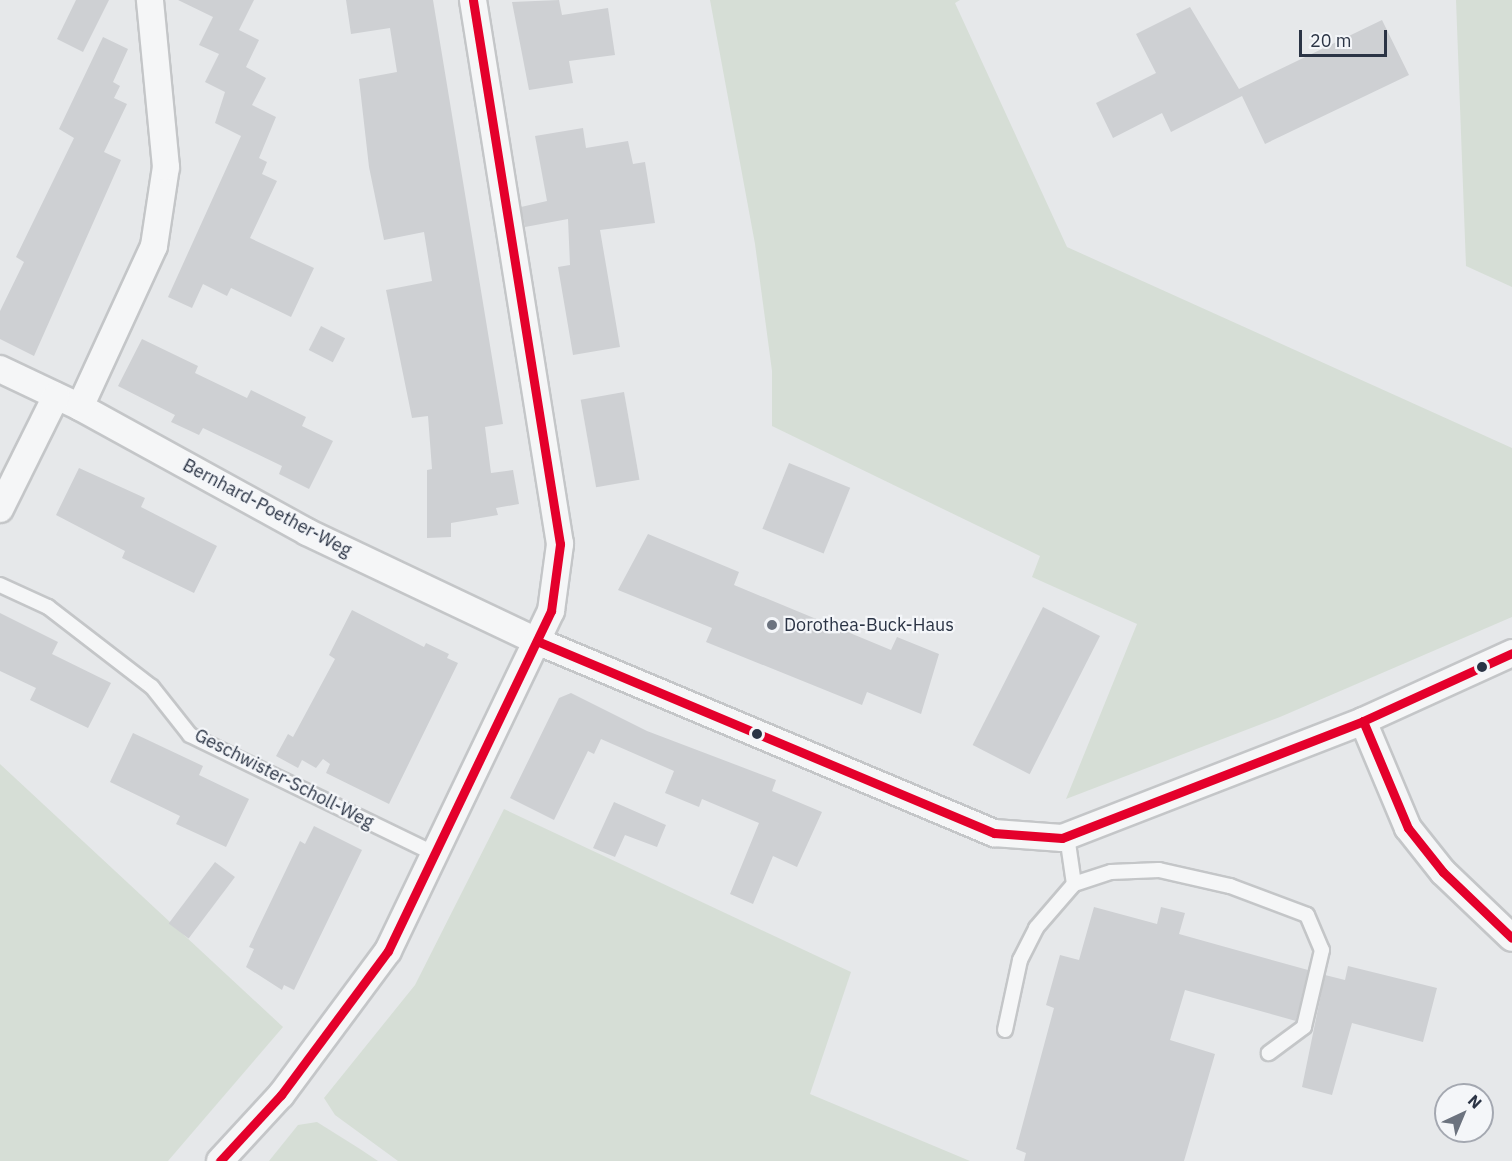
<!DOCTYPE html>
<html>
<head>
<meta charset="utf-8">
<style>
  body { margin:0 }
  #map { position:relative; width:1512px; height:1161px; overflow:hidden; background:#e6e8ea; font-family:"IBM Plex Sans",sans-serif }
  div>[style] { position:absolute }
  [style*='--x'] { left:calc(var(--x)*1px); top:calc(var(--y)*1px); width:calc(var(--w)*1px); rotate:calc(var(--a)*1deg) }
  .green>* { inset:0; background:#d6ded6 }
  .building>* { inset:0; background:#ced0d3; transform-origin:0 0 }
  .roads { filter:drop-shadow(2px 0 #c4c6c8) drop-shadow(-2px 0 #c4c6c8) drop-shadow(0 2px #c4c6c8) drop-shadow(0 -2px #c4c6c8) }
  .lane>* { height:14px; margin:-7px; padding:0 7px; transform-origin:7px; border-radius:7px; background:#f5f6f7 }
  .street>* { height:26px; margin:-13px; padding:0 13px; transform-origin:13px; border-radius:13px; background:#f5f6f7 }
  .bus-1>* { height:9px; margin:-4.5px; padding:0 4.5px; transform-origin:4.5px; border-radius:4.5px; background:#e4002b }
  .dots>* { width:16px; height:16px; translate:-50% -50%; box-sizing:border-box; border:3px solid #f4f6f9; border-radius:50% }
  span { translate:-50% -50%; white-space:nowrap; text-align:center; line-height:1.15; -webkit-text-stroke:4.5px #f4f6f9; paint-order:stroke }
  .street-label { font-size:18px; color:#2b3445 }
  .poi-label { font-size:18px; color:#2b3445 }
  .left { translate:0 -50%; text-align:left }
  .north { position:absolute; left:1434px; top:1083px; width:60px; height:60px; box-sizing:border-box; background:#f4f6f9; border:2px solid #a4a8b1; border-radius:50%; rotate:44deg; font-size:16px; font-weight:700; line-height:24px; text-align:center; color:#2b3445 }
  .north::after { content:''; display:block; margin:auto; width:21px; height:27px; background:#6c737f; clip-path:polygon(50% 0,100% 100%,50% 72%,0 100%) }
  .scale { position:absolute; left:1299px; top:30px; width:88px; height:27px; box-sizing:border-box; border:3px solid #2b3445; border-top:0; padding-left:8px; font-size:18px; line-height:21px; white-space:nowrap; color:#2b3445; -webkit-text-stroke:4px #f4f6f9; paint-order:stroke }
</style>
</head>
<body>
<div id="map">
  <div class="green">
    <div style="clip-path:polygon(710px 0,960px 0,955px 3px,1067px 247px,1512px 448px,1512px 617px,1280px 717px,1066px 799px,1137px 624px,1032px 577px,1040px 556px,772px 426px,772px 371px,755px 244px)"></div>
    <div style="clip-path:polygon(1456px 0,1512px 0,1512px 287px,1466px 266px)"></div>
    <div style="clip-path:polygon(0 764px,283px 1027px,168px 1161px,0 1161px)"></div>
    <div style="clip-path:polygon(504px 809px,851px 972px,810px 1094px,970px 1161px,398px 1161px,335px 1115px,324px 1098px,415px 985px)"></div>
    <div style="clip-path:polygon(317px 1122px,360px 1149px,378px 1161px,269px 1161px,298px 1125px)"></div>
  </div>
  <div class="building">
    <div style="clip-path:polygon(76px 0,109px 0,83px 52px,57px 39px)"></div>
    <div style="clip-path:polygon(178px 0,254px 0,239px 30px,259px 40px,246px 67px,266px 78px,252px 105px,276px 117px,259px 158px,267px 162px,262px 174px,277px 181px,250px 238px,314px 268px,291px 317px,231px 288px,227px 296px,203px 284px,192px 308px,168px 297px,241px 136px,215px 123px,225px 92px,205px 82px,219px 54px,199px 45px,213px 17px)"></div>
    <div style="clip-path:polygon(346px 0,433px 0,503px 424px,485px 427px,491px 473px,513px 470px,519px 504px,496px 508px,498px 515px,451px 523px,451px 537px,427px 538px,427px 470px,432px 469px,428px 416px,412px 418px,386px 290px,432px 281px,424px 232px,384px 240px,369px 167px,359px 79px,397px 72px,390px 28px,351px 34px)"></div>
    <div style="clip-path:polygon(559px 0,562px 15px,608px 8px,615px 55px,569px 61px,573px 83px,529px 90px,512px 2px)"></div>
    <div style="clip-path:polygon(1190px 7px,1239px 89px,1382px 20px,1409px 75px,1265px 144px,1242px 96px,1171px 132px,1162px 113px,1113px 138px,1096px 103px,1156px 73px,1136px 34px)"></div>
    <div style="clip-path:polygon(103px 37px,128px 49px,113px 82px,120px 86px,114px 98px,127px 104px,104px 152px,121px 160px,34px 356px,0 339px,0 311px,24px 262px,16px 257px,74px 138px,59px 129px)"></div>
    <div style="clip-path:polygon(583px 128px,586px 148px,628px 141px,633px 164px,645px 162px,655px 223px,600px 230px,620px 347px,573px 355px,558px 267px,570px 265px,568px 219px,525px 227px,521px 207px,547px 201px,535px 136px)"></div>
    <div style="left:321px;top:326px;width:27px;height:27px;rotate:27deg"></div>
    <div style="clip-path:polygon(142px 339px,198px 366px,195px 373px,247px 398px,251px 390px,306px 417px,302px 426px,333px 441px,309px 489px,279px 474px,282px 466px,203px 428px,199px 435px,171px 422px,175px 415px,118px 386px)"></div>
    <div style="left:624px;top:392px;width:89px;height:44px;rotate:80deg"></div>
    <div style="left:789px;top:463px;width:66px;height:71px;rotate:22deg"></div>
    <div style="clip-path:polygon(79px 468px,145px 498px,141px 507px,217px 546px,194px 593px,122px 558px,125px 551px,56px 515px)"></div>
    <div style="clip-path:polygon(648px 534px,739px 572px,734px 585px,891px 650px,897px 637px,939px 654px,921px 714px,867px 692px,862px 705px,706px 642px,712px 628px,618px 590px)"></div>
    <div style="left:1043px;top:607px;width:64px;height:155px;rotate:27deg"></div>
    <div style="clip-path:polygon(352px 610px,424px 647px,426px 643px,449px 654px,447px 658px,458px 663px,389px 804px,326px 773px,330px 764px,323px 759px,316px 768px,302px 760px,298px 768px,276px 756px,288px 734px,293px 737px,335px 659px,329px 655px)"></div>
    <div style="clip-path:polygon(0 613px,58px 642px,52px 654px,111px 683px,88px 728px,30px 700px,36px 688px,0 671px)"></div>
    <div style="clip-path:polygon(571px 693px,647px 731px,776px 780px,772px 791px,822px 812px,797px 867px,773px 856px,753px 904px,730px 894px,759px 823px,702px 799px,699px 807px,665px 793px,674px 771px,601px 739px,594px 754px,588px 751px,554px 820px,510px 798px,559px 698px)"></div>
    <div style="clip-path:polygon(133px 733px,203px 766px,199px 775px,249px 799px,226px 847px,176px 824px,180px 816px,110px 782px)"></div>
    <div style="clip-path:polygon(614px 802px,666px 825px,657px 847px,625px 835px,615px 857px,593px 848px)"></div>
    <div style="clip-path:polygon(314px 826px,362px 850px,294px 990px,284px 985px,282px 990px,246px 967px,254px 949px,249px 947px,300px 841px,305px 844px)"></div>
    <div style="left:215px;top:862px;width:25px;height:77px;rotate:37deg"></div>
    <div style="clip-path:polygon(1094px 907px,1157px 924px,1161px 907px,1185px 913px,1179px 934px,1308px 970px,1296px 1021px,1185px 990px,1170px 1040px,1215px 1054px,1184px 1161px,1024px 1161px,1026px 1153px,1016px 1149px,1054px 1008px,1046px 1005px,1060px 955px,1079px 960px)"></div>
    <div style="clip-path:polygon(1348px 966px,1437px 988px,1423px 1042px,1352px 1023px,1332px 1095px,1302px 1087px,1325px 975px,1345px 980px)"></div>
  </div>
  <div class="roads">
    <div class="lane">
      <div style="--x:0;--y:585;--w:53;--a:24.6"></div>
      <div style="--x:48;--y:607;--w:131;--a:37.6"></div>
      <div style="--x:152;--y:687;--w:61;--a:51.6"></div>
      <div style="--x:190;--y:735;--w:272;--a:25.9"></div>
      <div style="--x:1074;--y:884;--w:39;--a:-18"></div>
      <div style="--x:1111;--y:872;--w:48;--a:-2.4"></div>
      <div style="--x:1159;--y:870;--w:73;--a:12.7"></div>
      <div style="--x:1230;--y:886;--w:82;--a:20.6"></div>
      <div style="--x:1307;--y:915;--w:38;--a:67"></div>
      <div style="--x:1322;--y:950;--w:79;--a:103.2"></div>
      <div style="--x:1304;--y:1027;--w:44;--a:143.4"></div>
      <div style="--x:1005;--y:1030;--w:72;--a:-77.9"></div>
      <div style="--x:1020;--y:960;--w:36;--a:-63"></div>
      <div style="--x:1036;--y:928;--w:58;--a:-49.2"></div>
      <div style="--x:1074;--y:884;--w:49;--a:-98.3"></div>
    </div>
    <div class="street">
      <div style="--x:0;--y:369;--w:89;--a:25.4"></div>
      <div style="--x:80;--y:407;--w:259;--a:28.8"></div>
      <div style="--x:307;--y:532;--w:255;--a:25.4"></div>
      <div style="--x:537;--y:641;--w:496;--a:22.8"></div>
      <div style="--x:994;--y:833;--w:68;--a:4.2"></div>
      <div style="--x:1062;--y:838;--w:323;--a:-21.2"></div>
      <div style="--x:1363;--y:721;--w:164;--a:-24.5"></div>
      <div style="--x:80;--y:407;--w:177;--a:-65.3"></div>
      <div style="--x:154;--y:246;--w:80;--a:-81.4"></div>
      <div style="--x:166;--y:167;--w:168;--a:-95.5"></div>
      <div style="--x:0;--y:509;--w:126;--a:-63.6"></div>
      <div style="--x:1363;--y:721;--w:116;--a:67.2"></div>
      <div style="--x:1408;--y:828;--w:56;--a:51.5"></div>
      <div style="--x:1443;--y:872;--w:95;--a:43.7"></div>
      <div style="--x:220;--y:1161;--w:90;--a:-47.3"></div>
      <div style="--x:281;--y:1095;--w:179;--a:-53.4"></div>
      <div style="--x:388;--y:951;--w:377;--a:-64.4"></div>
      <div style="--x:551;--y:611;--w:68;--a:-82.3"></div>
      <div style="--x:560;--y:544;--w:551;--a:-99.09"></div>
    </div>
  </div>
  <div class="bus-1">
    <div style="--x:537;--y:641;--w:496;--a:22.8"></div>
    <div style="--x:994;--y:833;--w:68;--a:4.2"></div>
    <div style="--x:1062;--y:838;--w:323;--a:-21.2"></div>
    <div style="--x:1363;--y:721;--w:164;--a:-24.5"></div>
    <div style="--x:1363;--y:721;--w:116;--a:67.2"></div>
    <div style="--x:1408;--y:828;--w:56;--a:51.5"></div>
    <div style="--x:1443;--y:872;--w:95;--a:43.7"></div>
    <div style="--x:220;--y:1161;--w:90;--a:-47.3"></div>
    <div style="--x:281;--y:1095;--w:179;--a:-53.4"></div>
    <div style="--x:388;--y:951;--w:377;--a:-64.4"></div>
    <div style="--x:551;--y:611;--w:68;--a:-82.3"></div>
    <div style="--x:560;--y:544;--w:551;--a:-99.09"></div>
  </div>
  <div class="dots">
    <div style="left:772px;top:625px;background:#6c737f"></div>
    <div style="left:1482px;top:667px;background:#2b3445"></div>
    <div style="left:757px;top:734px;background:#2b3445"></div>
  </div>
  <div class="street-label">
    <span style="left:267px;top:508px;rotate:28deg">Bernhard-Poether-Weg</span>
    <span style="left:284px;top:779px;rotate:27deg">Geschwister-Scholl-Weg</span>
  </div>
  <div class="poi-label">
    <span class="left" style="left:784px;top:625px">Dorothea-Buck-Haus</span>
  </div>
  <div class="north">N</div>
  <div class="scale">20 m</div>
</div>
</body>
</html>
